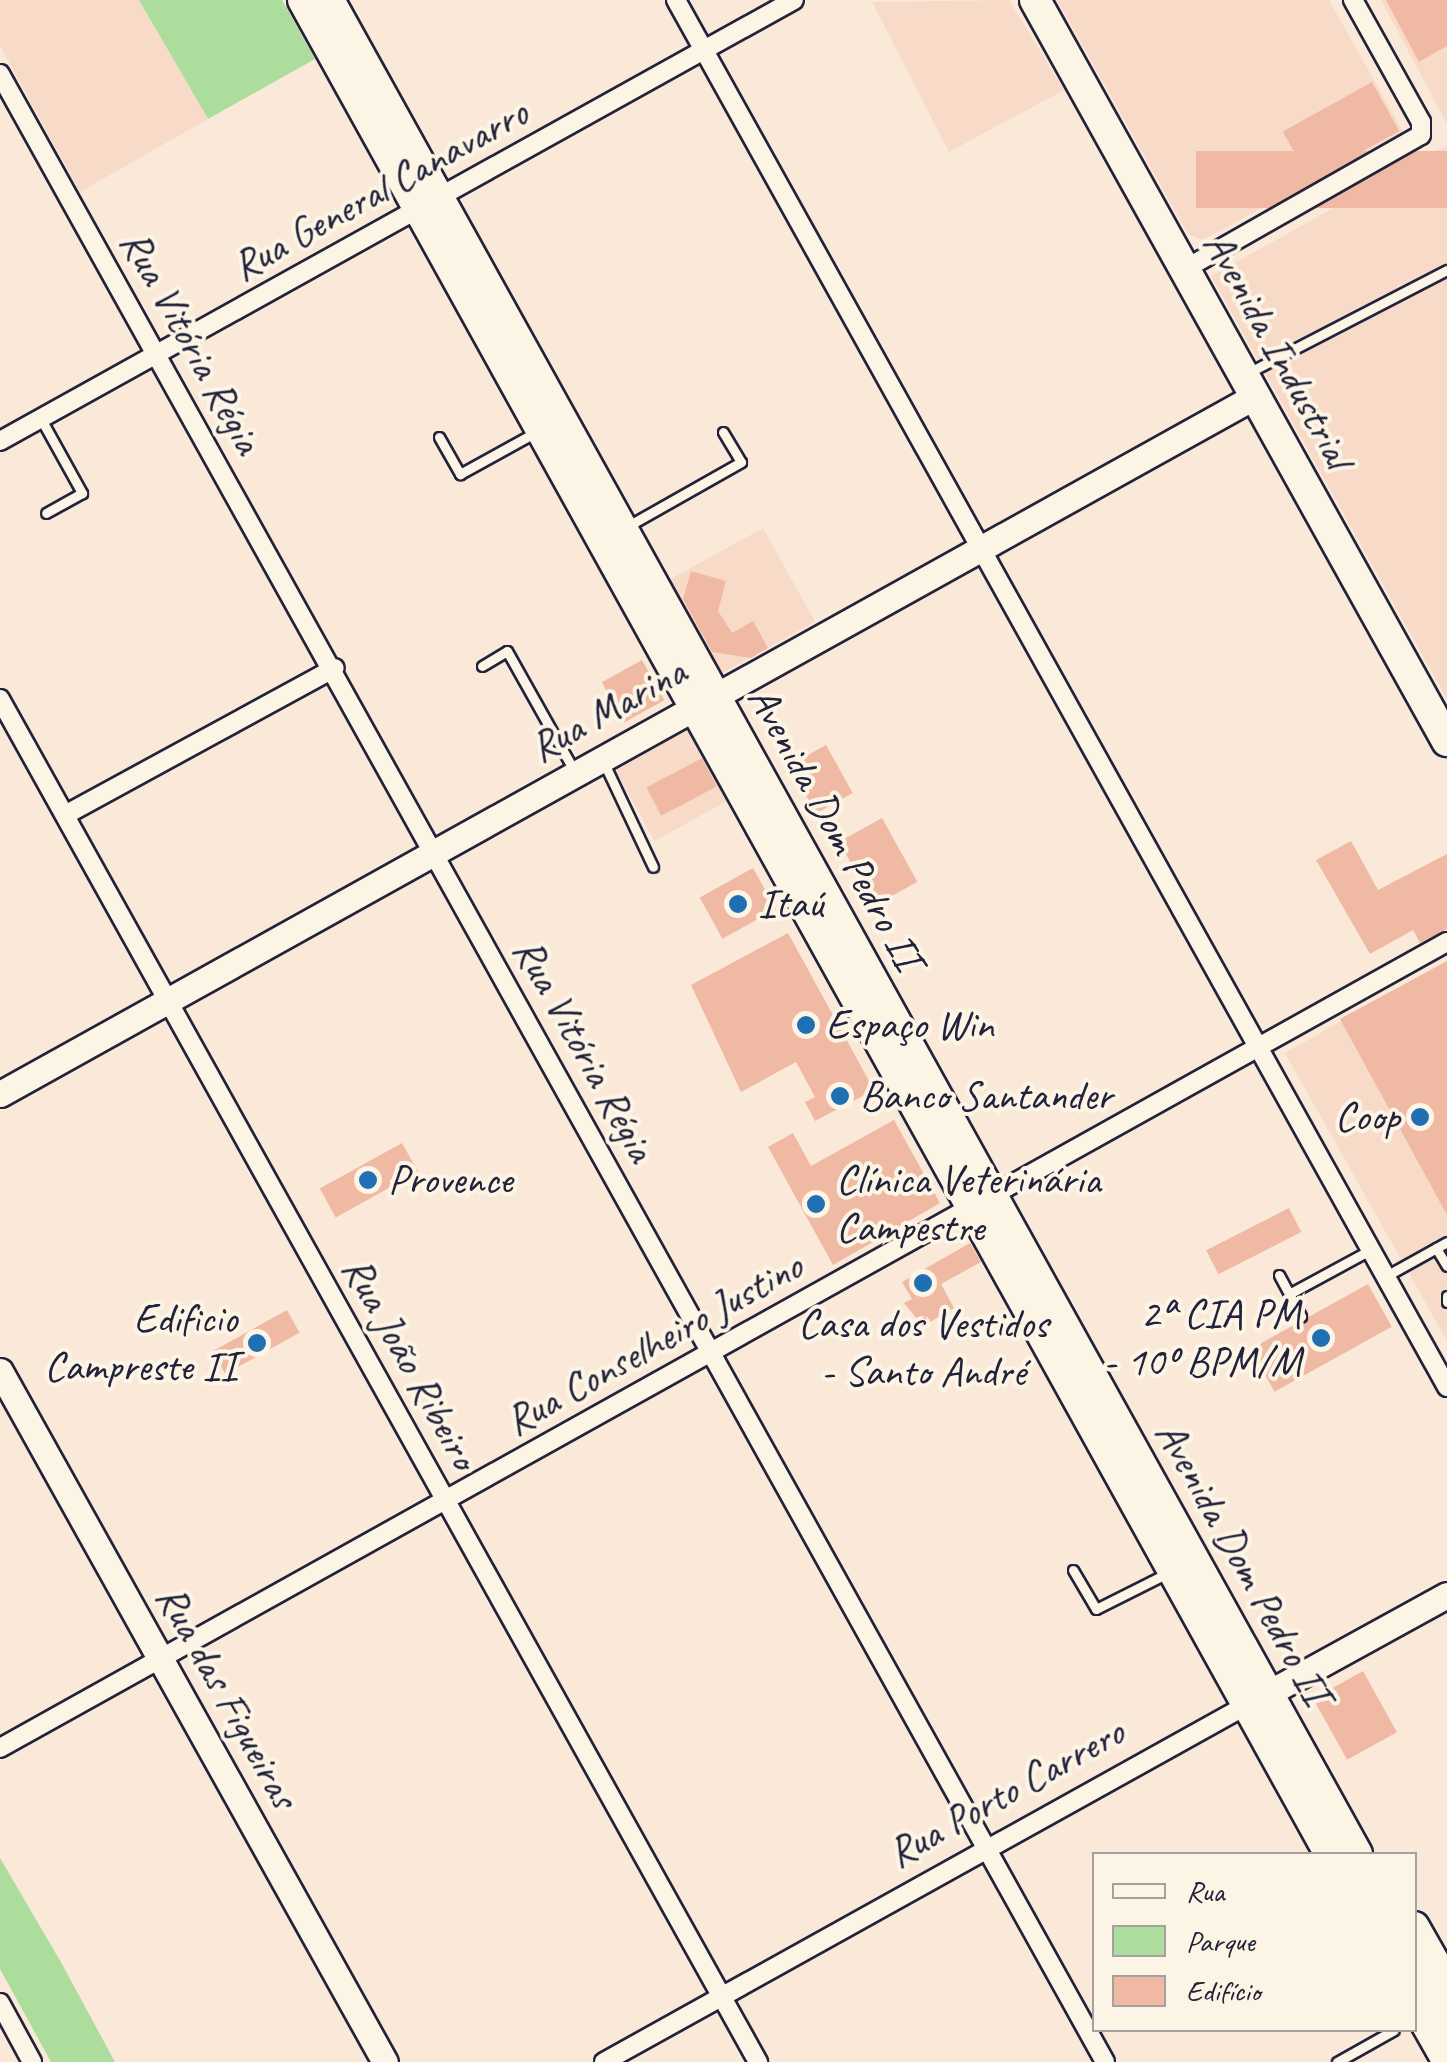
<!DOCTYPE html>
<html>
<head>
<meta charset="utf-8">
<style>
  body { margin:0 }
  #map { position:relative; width:1447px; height:2062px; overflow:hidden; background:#fae9d8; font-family:Caveat,sans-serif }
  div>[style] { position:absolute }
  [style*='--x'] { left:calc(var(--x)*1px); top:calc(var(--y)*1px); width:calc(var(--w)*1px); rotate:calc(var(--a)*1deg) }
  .built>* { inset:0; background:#f7dbc8; transform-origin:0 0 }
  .green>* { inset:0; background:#addd9d }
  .building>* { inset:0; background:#f0b9a4; transform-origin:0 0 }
  .roads { filter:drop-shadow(2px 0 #22223b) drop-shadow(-2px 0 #22223b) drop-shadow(0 2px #22223b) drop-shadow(0 -2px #22223b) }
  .lane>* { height:9px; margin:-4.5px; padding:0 4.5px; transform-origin:4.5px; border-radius:4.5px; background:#fcf5e5 }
  .street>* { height:18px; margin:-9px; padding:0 9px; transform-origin:9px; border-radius:9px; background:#fcf5e5 }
  .secondary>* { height:25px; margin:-12.5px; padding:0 12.5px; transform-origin:12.5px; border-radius:12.5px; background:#fcf5e5 }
  .primary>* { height:30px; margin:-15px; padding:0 15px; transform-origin:15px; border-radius:15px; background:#fcf5e5 }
  .dots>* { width:28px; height:28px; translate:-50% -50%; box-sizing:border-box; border:5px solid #fcf5e5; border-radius:50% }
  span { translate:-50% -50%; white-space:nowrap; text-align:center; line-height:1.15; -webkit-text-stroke:8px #fcf5e5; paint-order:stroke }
  .street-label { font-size:42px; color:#22223b }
  .poi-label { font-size:42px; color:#22223b }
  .left { translate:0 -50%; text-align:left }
  .right { translate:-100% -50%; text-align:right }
  .legend { position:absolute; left:1092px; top:1852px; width:325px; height:180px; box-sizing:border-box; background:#fcf5e5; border:2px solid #a5a1a1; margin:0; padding:12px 18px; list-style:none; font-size:30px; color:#22223b }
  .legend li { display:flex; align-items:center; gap:20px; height:50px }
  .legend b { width:50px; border:2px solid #a5a1a1 }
</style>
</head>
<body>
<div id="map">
  <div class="built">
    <div style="clip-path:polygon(0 0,139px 0,208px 119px,80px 192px,0 46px)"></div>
    <div style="clip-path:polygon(1009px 0,1064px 90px,949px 152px,872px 2px)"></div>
    <div style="clip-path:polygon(1057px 0,1329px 0,1403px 132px,1203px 240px,1188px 234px)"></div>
    <div style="clip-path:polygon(1381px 0,1447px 0,1447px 124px)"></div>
    <div style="clip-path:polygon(1447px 145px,1447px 699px,1211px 276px)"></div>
    <div style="left:763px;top:528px;width:107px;height:110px;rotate:61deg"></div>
    <div style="left:688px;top:730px;width:81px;height:83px;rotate:61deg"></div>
    <div style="clip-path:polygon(1447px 961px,1447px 1341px,1285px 1053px)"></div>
  </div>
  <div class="green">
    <div style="clip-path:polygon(139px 0,282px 0,315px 59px,208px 119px)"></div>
    <div style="clip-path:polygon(0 1858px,62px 1964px,115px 2062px,51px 2062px,0 1969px)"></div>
  </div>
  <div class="building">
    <div style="clip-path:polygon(1386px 0,1447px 0,1447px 46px,1419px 62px)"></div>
    <div style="left:1372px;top:82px;width:56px;height:102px;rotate:61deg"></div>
    <div style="left:1447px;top:151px;width:57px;height:251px;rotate:90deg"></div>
    <div style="clip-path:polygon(691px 571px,726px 581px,718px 611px,732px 633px,753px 621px,768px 648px,751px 658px,712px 652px,683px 599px)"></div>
    <div style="left:642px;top:660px;width:46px;height:46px;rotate:61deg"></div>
    <div style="left:826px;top:745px;width:55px;height:42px;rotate:61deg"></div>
    <div style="left:702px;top:758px;width:32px;height:63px;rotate:62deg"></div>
    <div style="left:882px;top:818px;width:73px;height:49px;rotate:61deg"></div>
    <div style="clip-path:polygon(1351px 841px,1378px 890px,1447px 854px,1447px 929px,1420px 943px,1413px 930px,1370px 954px,1316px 860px)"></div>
    <div style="left:753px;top:868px;width:47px;height:61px;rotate:61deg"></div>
    <div style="clip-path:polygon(788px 933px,874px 1090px,815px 1121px,805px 1102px,815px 1097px,796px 1062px,741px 1092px,691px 985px)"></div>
    <div style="clip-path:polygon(1447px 961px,1447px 1215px,1340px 1019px)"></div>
    <div style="clip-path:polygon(894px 1120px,940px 1203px,833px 1265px,768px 1147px,793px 1133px,811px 1166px)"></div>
    <div style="left:402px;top:1143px;width:33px;height:94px;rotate:61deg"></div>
    <div style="left:1289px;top:1208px;width:27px;height:93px;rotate:63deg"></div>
    <div style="clip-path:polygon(970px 1243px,981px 1262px,941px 1284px,954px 1308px,923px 1326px,904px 1303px,912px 1299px,902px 1282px)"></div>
    <div style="left:1368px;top:1284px;width:49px;height:134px;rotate:61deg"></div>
    <div style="left:287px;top:1310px;width:26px;height:85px;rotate:61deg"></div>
    <div style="left:1363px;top:1671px;width:70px;height:57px;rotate:61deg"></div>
  </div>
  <div class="roads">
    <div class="lane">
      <div style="--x:1246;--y:374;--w:226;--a:-27.4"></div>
      <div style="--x:41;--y:419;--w:85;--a:61"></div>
      <div style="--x:82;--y:493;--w:41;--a:150.9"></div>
      <div style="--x:439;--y:437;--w:43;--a:60.4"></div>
      <div style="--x:460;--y:474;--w:89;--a:-28.9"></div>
      <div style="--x:628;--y:526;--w:130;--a:-29.5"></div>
      <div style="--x:741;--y:462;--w:35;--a:-121"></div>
      <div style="--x:482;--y:666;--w:29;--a:-31"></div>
      <div style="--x:507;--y:651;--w:139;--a:60.7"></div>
      <div style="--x:603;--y:761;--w:117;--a:64.7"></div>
      <div style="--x:1436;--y:1248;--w:21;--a:59"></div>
      <div style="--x:1279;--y:1275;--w:47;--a:61.8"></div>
      <div style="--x:1386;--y:1276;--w:70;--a:-29.1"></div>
      <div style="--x:1289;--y:1294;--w:92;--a:-28.5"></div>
      <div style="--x:1447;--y:1296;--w:6;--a:90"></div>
      <div style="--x:1073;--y:1570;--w:45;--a:59.5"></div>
      <div style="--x:1096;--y:1609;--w:78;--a:-26.6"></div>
      <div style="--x:1337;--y:2062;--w:65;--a:-29.3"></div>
    </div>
    <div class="street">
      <div style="--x:676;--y:0;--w:1587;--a:60.93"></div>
      <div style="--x:0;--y:74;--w:2274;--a:60.93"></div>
      <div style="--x:1185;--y:269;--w:271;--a:-29.6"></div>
      <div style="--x:1421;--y:135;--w:13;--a:-90"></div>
      <div style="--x:1421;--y:122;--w:140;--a:-119.1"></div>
      <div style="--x:0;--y:441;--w:908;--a:-29.05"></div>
      <div style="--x:0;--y:699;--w:1560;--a:60.92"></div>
      <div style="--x:65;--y:815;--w:307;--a:-28.6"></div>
      <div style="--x:0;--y:1748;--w:1656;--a:-29.12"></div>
      <div style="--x:0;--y:2003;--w:67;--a:61.5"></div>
      <div style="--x:604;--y:2062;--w:735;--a:-29.04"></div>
    </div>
    <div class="secondary">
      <div style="--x:0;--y:1094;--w:1436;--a:-29.08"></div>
      <div style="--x:0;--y:1371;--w:791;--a:60.88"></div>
      <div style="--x:1254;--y:1701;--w:220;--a:-28.8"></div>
    </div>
    <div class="primary">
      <div style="--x:303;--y:0;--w:2119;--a:61.02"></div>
      <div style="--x:329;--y:0;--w:2120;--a:60.99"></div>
      <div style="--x:1035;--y:0;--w:848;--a:60.93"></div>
      <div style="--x:1414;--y:1927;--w:67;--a:60.4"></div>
      <div style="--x:1422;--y:1973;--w:51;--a:60.9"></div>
      <div style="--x:1414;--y:2002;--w:67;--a:60.4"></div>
    </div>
  </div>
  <div class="dots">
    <div style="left:738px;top:904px;background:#1f6fb2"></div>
    <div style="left:806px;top:1025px;background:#1f6fb2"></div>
    <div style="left:840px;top:1096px;background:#1f6fb2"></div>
    <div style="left:1420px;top:1117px;background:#1f6fb2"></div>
    <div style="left:368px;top:1180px;background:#1f6fb2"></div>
    <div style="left:816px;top:1204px;background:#1f6fb2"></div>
    <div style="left:923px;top:1283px;background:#1f6fb2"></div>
    <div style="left:1321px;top:1338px;background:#1f6fb2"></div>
    <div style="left:257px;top:1343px;background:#1f6fb2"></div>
  </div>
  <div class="street-label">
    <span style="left:380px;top:190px;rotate:-29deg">Rua General Canavarro</span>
    <span style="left:191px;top:342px;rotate:61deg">Rua Vitória Régia</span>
    <span style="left:1278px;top:350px;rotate:61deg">Avenida Industrial</span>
    <span style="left:608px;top:710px;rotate:-29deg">Rua Marina</span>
    <span style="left:835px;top:828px;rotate:61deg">Avenida Dom Pedro II</span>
    <span style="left:584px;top:1050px;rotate:61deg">Rua Vitória Régia</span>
    <span style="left:654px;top:1344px;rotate:-29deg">Rua Conselheiro Justino</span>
    <span style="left:410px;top:1363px;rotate:61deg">Rua João Ribeiro</span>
    <span style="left:1243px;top:1563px;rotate:61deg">Avenida Dom Pedro II</span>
    <span style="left:227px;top:1697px;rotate:61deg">Rua das Figueiras</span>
    <span style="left:1006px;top:1793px;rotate:-29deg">Rua Porto Carrero</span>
  </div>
  <div class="poi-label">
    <span class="left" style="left:758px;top:904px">Itaú</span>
    <span class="left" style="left:826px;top:1025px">Espaço Win</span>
    <span class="left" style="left:860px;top:1096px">Banco Santander</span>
    <span class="right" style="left:1400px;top:1117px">Coop</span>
    <span class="left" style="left:388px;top:1180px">Provence</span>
    <span class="left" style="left:836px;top:1204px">Clínica Veterinária<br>Campestre</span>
    <span class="right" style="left:1301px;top:1338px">2ª CIA PM<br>- 10º BPM/M</span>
    <span class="right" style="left:237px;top:1343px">Edificio<br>Campreste II</span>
    <span style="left:923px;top:1348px">Casa dos Vestidos<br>- Santo André</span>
  </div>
  <ul class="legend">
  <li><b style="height:12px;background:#fcf5e5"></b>Rua</li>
  <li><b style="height:28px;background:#addd9d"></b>Parque</li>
  <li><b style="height:28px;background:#f0b9a4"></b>Edifício</li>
  </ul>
</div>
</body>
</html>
